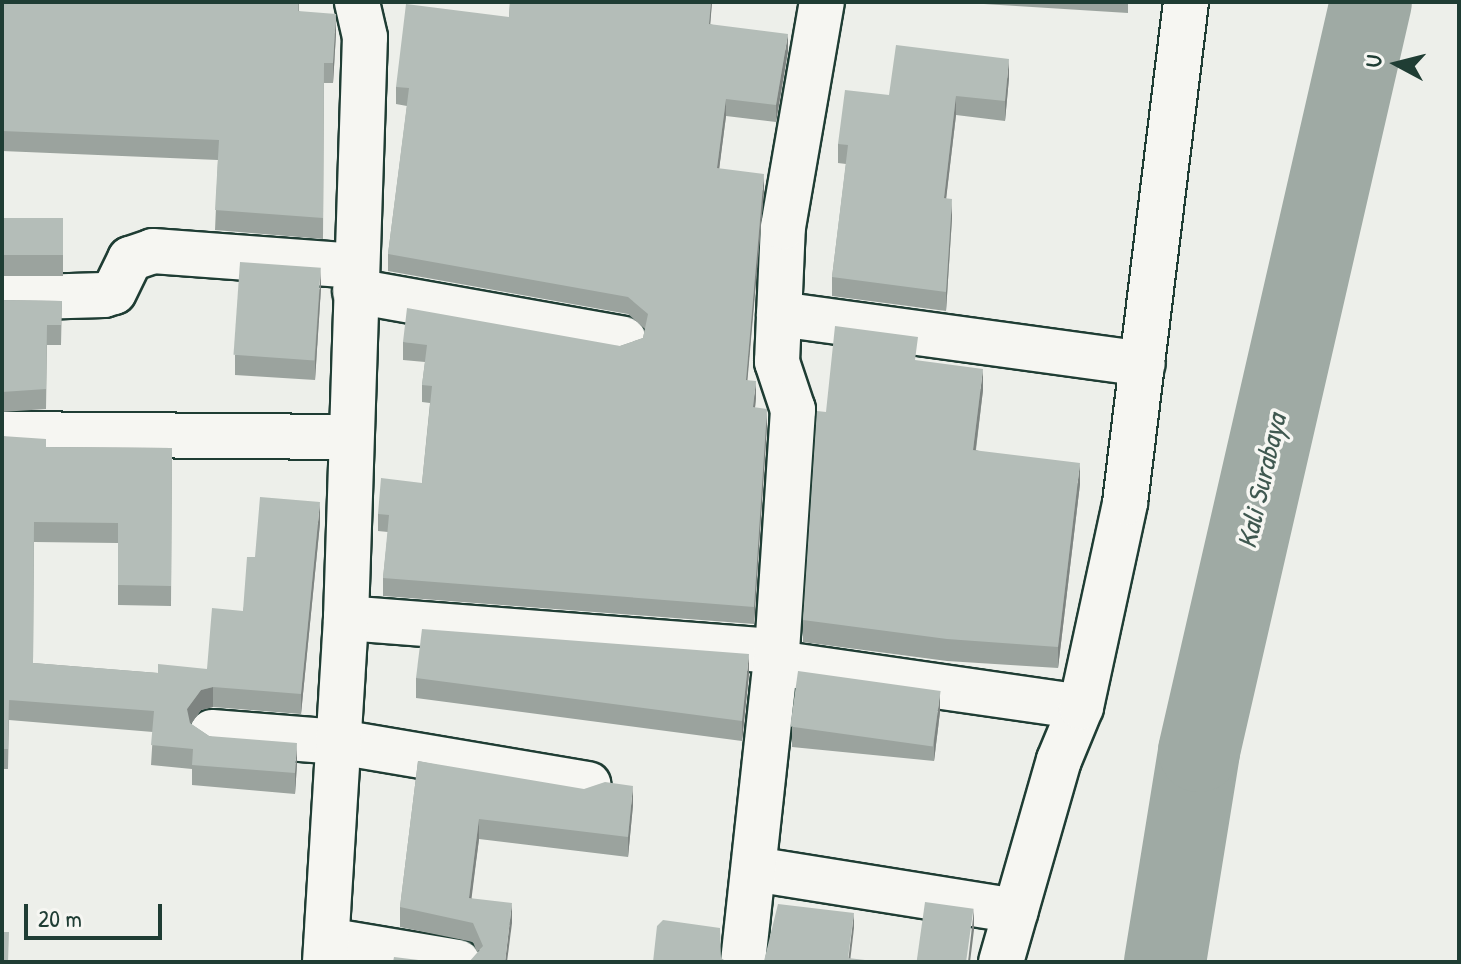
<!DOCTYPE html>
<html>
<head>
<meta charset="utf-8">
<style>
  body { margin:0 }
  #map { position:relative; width:1461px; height:964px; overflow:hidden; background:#edefea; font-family:"Patrick Hand",sans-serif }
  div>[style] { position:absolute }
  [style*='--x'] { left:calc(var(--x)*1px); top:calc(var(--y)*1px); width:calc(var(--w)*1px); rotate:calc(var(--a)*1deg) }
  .river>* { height:82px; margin:-41px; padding:0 41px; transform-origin:41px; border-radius:41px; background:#9faaa4 }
  .roads { filter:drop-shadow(2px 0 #1f3d34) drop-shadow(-2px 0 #1f3d34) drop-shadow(0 2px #1f3d34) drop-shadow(0 -2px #1f3d34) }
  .minor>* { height:44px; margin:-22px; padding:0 22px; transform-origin:22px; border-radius:22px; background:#f6f6f2 }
  .wall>* { inset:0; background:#9ba39e; transform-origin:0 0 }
  .shaded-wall>* { inset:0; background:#7e8481 }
  .building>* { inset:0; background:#b4bdb8; transform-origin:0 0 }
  span { translate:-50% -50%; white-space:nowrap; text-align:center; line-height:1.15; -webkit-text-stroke:7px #f6f6f2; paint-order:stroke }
  .water-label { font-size:28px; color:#3f5850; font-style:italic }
  .frame { position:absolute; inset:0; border:4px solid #1f3d34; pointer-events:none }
  .north { position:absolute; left:1357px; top:24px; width:80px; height:80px; -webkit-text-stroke:6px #f6f6f2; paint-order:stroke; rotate:277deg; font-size:22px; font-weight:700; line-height:32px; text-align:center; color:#1f3d34 }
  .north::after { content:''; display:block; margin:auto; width:28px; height:36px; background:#1f3d34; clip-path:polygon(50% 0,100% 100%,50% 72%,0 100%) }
  .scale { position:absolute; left:24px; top:904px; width:138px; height:36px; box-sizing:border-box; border:4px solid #1f3d34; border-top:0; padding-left:10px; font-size:24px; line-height:28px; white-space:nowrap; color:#1f3d34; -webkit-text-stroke:6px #f6f6f2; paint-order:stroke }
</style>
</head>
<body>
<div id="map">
  <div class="river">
    <div style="--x:1165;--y:962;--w:214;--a:-80.8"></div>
    <div style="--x:1199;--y:751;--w:768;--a:-77.07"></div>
  </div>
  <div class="roads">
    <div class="minor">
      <div style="--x:355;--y:291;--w:273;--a:10.1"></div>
      <div style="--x:2;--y:298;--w:102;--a:-1.7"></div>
      <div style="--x:104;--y:295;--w:10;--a:-17"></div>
      <div style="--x:114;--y:292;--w:37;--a:-64"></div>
      <div style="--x:130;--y:259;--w:24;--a:-19"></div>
      <div style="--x:153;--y:251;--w:204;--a:4.2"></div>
      <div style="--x:779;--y:314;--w:367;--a:7.8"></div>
      <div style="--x:2;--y:434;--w:348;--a:0.5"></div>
      <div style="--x:346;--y:618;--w:432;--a:4.4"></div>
      <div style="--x:776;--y:663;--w:308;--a:8.2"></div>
      <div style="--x:212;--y:732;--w:127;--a:4.5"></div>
      <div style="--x:339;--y:742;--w:253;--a:9.6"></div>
      <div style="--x:754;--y:869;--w:265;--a:9.1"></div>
      <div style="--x:327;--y:940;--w:133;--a:9.5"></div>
      <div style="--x:325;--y:962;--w:345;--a:-86.5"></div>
      <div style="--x:346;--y:618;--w:581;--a:-88.13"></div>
      <div style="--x:365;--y:37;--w:36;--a:-103"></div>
      <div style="--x:743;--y:962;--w:313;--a:-83.8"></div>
      <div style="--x:777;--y:651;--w:242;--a:-86.2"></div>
      <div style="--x:793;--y:410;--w:51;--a:-108.4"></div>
      <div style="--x:777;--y:362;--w:135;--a:-87.5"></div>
      <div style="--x:783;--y:227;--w:228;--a:-80.2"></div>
      <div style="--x:1001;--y:962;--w:210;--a:-74"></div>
      <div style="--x:1059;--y:760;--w:57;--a:-67.5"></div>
      <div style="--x:1081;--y:707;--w:209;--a:-77.8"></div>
      <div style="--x:1125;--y:503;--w:505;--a:-83.06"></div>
    </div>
  </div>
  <div class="wall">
    <div style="clip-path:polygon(2px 2px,240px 3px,299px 2px,299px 11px,336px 34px,333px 83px,324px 83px,323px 239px,215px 230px,218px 160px,2px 151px)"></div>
    <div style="clip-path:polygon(510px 2px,712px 2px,710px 24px,788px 51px,776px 122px,726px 116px,719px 169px,764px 191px,747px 380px,756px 398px,755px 408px,767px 426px,754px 624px,383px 596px,383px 578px,388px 532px,378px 531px,378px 514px,422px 483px,430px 403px,422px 402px,422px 385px,425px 362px,403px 360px,403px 342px,620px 346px,643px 338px,645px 329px,628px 314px,388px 271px,388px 254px,407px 106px,396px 104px,396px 87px,509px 17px)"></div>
    <div style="clip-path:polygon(952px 2px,1128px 2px,1128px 13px)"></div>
    <div style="clip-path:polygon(1009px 78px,1005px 121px,956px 115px,946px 198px,952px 218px,946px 311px,832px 296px,832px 277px,846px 164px,838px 163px,838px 144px,889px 95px)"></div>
    <div style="left:2px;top:218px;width:61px;height:58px"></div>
    <div style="clip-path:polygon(321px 288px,315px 380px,235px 375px,235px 355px)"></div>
    <div style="clip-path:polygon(2px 300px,62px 301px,61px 345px,47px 345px,46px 409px,2px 412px)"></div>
    <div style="clip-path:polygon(917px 361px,983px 390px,976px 450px,1080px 484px,1058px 668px,947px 661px,803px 642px,803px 620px,826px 412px)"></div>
    <div style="clip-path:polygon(2px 436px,46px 447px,172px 448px,171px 606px,118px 605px,118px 543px,34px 542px,33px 663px,158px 673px,207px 669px,243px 611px,255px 557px,320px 523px,301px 714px,213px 707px,201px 710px,191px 724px,209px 736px,297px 764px,295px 794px,192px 785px,192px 769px,151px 765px,153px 732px,9px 720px,8px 769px,2px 769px)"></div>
    <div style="clip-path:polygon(749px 674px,742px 741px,416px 698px,416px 678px)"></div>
    <div style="clip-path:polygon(940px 712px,934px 761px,792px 747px,792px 727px)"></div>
    <div style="clip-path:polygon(418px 761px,633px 805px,628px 857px,479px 839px,471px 898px,512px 923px,477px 952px,473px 942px,400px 927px,400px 907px)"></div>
  </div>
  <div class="shaded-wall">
    <div style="clip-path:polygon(711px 2px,712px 2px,709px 41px,709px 24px)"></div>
    <div style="clip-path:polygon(336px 14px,336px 34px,333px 83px,333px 63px)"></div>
    <div style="clip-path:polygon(788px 34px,788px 51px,776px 122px,776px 105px)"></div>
    <div style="clip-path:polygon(1009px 59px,1009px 78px,1005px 121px,1005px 101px)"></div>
    <div style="clip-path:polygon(956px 96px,956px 115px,944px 217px,944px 198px)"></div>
    <div style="clip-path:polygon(726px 99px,726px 116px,717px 186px,717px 168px)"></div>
    <div style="clip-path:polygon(764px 174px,764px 191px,746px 397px,746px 380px)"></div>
    <div style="clip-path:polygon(952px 199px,952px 218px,946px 311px,946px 292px)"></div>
    <div style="clip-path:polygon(321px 268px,321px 288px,315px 380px,315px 360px)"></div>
    <div style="clip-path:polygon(983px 369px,983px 390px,973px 471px,973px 450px)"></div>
    <div style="clip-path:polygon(756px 381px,756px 398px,753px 425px,753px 407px)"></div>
    <div style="clip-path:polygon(767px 409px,767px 426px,754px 624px,754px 607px)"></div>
    <div style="clip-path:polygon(1080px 463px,1080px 484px,1058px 668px,1058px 647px)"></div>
    <div style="clip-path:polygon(320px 502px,320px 523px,301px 714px,301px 694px)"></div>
    <div style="clip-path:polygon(749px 654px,749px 674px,742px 741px,742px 721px)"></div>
    <div style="clip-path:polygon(213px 687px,213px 707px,201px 710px,187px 729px,187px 709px,201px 690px)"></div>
    <div style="clip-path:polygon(940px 692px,940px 712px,934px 761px,934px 741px)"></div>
    <div style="clip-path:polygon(297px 743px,297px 764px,295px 794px,295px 773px)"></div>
    <div style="clip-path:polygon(633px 786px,633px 805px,628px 857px,628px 837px)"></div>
    <div style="clip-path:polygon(479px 819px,479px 839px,469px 918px,469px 898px)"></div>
    <div style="clip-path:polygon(512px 903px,512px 923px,507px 962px,505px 962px)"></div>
    <div style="clip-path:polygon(974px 909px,974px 930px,970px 962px,968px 962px)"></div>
    <div style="clip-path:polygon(854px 913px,854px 928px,850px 962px,848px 962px)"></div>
  </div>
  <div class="building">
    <div style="clip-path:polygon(2px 2px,227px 2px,240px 3px,240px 2px,298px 2px,298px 11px,336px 14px,333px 63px,324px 63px,323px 218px,215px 210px,219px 140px,2px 131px)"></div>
    <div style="clip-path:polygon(510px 2px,711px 2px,709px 24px,788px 34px,776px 105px,726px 99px,717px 168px,764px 174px,746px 380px,756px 381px,753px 407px,767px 409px,754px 607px,383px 578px,389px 515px,378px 514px,381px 478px,422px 483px,432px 386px,422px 385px,427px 345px,403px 342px,407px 308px,620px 346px,643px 338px,648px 314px,628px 297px,388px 254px,409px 88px,396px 87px,406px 4px,509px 17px)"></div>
    <div style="clip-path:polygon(896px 45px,1009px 59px,1005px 101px,956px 96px,944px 198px,952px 199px,946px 292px,832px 277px,848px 145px,838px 144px,845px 90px,889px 95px)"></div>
    <div style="left:2px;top:218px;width:61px;height:37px"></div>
    <div style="left:240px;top:262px;width:81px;height:93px;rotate:4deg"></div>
    <div style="clip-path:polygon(2px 300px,62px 301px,61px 325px,47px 325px,46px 389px,2px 392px)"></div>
    <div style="clip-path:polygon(835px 326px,918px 337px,915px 360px,983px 369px,973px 450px,1080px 463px,1058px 647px,947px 639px,803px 620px,817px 411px,826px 412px)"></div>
    <div style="clip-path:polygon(2px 436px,46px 439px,46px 447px,172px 448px,171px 586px,118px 585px,118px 523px,34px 522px,33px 663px,158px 673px,158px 664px,207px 669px,212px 608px,243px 611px,247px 557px,255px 557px,260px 497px,320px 502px,301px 694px,213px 687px,201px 690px,187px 709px,190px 723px,209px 736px,297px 743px,295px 773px,192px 765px,193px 749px,151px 745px,154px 711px,9px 700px,8px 749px,2px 749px)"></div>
    <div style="clip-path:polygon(422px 629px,749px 654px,742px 721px,416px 678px)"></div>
    <div style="left:798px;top:671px;width:144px;height:56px;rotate:8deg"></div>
    <div style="clip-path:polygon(418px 761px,584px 789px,605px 782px,633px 786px,628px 837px,479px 819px,469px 898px,512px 903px,505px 962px,469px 962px,483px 946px,473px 923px,400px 907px)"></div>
    <div style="left:925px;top:902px;width:49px;height:60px;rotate:8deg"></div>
    <div style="clip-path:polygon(778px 904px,854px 913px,848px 958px,882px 962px,762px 962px,764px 961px)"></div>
    <div style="clip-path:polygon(663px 920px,720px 928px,721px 958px,727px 962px,653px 962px,657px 926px)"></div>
    <div style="clip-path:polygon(2px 932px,9px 932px,8px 962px,2px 962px)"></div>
    <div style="clip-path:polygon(394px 957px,435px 962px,393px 962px)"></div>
  </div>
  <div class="water-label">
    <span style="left:1261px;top:481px;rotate:-77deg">Kali Surabaya</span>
  </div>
  <div class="frame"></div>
  <div class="north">U</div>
  <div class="scale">20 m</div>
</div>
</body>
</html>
